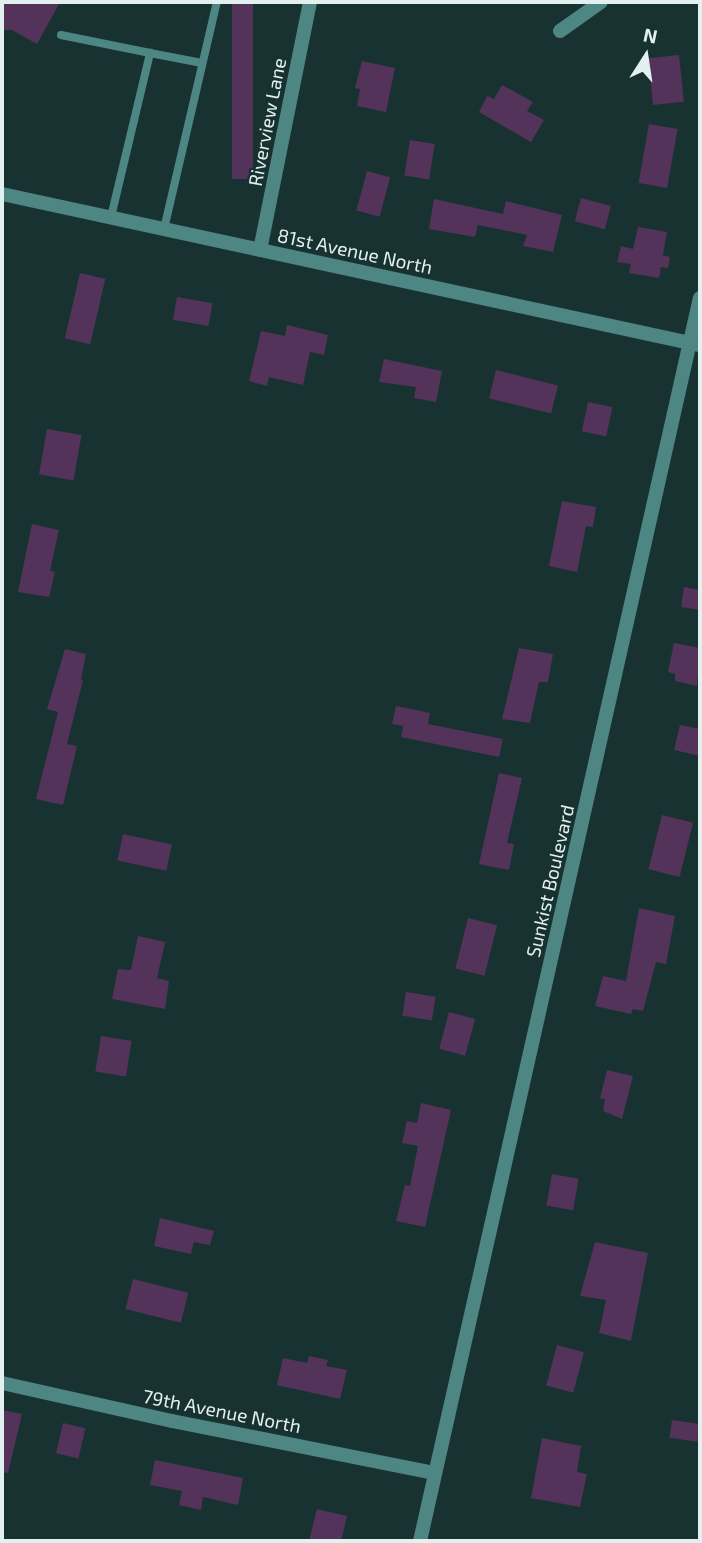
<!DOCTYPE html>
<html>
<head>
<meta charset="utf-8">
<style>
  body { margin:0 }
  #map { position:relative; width:702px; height:1543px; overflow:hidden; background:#183231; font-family:"Exo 2",sans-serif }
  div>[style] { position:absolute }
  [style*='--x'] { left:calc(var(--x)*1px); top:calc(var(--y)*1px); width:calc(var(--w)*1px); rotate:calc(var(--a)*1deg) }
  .building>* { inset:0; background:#533359; transform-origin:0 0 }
  .lane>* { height:8px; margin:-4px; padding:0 4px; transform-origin:4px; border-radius:4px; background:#4d8683 }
  .street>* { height:14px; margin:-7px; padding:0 7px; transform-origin:7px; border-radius:7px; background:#4d8683 }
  span { translate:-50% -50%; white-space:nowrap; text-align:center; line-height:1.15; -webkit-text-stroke:5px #183231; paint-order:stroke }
  .street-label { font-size:19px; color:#e2f1f0 }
  .frame { position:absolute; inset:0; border:4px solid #e2f1f0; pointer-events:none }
  .north { position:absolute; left:611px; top:21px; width:70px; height:70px; -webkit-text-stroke:5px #183231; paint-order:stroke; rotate:12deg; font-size:19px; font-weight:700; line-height:28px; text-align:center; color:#e2f1f0 }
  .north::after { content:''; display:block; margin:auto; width:24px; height:32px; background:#e2f1f0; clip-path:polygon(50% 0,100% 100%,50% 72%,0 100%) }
</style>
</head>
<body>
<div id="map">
  <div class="building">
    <div style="clip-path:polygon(2px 2px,60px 2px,37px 44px,12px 30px,4px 30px)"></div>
    <div style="left:232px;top:2px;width:21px;height:177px"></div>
    <div style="left:679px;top:55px;width:47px;height:31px;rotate:84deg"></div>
    <div style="clip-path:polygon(362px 61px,395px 68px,386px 112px,357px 106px,360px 89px,355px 88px)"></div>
    <div style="clip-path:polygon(502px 85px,533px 102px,527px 111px,544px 120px,531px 142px,479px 112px,487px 96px,494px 99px)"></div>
    <div style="left:649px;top:124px;width:29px;height:60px;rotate:10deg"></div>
    <div style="left:410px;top:140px;width:25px;height:36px;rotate:9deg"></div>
    <div style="left:367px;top:171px;width:24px;height:41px;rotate:15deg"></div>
    <div style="left:581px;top:198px;width:31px;height:24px;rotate:15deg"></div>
    <div style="clip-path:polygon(434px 199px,503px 214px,506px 201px,562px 215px,553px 252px,523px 246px,527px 235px,478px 225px,475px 237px,429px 229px)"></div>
    <div style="clip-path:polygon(638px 227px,667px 232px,663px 255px,670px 257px,668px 268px,661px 267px,659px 278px,629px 273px,631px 264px,617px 262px,621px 246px,633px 249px)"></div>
    <div style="left:80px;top:273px;width:26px;height:67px;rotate:13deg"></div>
    <div style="left:177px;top:297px;width:36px;height:23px;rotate:10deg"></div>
    <div style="clip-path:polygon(287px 325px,328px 335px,324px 355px,310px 352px,303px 385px,269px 377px,267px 386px,249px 381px,261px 331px,285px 336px)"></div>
    <div style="clip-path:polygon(384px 359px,442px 371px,436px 402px,414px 398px,416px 387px,379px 382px)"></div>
    <div style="left:496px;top:370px;width:64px;height:29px;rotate:14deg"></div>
    <div style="left:588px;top:402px;width:25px;height:30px;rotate:12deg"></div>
    <div style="left:47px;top:429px;width:35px;height:46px;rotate:10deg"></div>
    <div style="clip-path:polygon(562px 501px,596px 507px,593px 527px,586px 526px,577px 572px,549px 566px)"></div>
    <div style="clip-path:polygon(32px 524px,59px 530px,50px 571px,55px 572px,49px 597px,18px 592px)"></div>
    <div style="clip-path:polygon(684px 587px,700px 590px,700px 610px,681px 607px)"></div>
    <div style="clip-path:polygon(674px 643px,700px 648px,697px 686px,675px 681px,675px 674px,668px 672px)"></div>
    <div style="clip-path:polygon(519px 648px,553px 654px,548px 682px,539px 682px,530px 723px,502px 719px)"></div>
    <div style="clip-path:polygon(65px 649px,86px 654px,81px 679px,83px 680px,67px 744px,77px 746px,63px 805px,36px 799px,58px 712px,47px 709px)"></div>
    <div style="clip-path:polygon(396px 706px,430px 713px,428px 724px,503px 739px,499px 757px,401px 737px,403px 726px,392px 724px)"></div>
    <div style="clip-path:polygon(680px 725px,700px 729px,700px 756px,674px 750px)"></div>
    <div style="clip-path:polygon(499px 773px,522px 778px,507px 843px,514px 844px,509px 870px,479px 864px)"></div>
    <div style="left:662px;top:815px;width:32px;height:56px;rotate:14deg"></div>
    <div style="left:123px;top:834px;width:50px;height:27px;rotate:12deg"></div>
    <div style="clip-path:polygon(639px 908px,675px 916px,666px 964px,656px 962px,643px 1011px,633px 1009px,631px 1014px,595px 1006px,603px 976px,626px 981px)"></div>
    <div style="left:468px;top:918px;width:30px;height:52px;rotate:14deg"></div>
    <div style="clip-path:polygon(138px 936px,165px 942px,157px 978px,169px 981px,165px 1009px,112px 999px,118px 969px,131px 970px)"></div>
    <div style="left:406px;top:992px;width:30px;height:24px;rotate:9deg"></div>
    <div style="left:449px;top:1012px;width:27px;height:38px;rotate:15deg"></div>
    <div style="left:101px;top:1036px;width:31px;height:36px;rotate:9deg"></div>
    <div style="clip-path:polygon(607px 1070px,633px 1076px,622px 1119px,603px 1111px,605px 1099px,600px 1098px)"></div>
    <div style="clip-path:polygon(421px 1103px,451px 1110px,425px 1227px,396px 1221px,405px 1185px,410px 1186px,418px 1146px,402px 1143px,407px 1121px,417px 1123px)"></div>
    <div style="left:552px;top:1174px;width:27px;height:32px;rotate:10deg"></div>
    <div style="clip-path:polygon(160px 1218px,214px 1231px,210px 1245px,194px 1242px,191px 1254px,154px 1246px)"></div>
    <div style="clip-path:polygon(595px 1242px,648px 1253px,631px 1341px,599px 1333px,606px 1300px,580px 1296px)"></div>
    <div style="left:133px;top:1279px;width:57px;height:31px;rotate:14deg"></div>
    <div style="left:557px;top:1345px;width:28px;height:42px;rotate:15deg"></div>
    <div style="clip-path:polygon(309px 1356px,328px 1360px,326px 1366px,347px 1370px,340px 1399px,277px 1385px,283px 1358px,307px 1363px)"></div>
    <div style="clip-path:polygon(2px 1410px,22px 1414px,8px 1473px,2px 1472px)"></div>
    <div style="left:672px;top:1420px;width:28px;height:18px;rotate:8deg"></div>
    <div style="left:63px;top:1423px;width:23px;height:31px;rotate:13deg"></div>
    <div style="clip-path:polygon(542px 1438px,581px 1446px,577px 1472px,587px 1474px,580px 1507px,531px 1498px)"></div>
    <div style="clip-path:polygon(155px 1460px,243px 1478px,238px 1505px,203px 1497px,201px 1510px,179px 1505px,182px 1491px,150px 1485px)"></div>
    <div style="clip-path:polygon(317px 1509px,347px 1516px,341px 1541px,309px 1541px)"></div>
  </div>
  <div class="lane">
    <div style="--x:61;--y:35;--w:91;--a:11.4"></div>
    <div style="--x:111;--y:217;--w:169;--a:-76.6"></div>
    <div style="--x:150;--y:53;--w:53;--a:10.9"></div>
    <div style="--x:164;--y:229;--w:233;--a:-76.9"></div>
  </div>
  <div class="street">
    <div style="--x:560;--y:31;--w:50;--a:-35.3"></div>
    <div style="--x:2;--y:194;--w:713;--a:12.22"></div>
    <div style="--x:260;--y:250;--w:253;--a:-78.6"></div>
    <div style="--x:2;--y:1383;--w:174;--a:12.6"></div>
    <div style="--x:172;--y:1421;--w:268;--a:11.2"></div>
    <div style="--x:420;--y:1541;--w:1274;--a:-77.31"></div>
  </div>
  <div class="street-label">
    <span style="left:267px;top:122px;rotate:-79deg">Riverview Lane</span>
    <span style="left:355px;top:251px;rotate:12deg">81st Avenue North</span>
    <span style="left:550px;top:881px;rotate:-77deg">Sunkist Boulevard</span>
    <span style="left:222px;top:1411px;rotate:11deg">79th Avenue North</span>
  </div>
  <div class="frame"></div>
  <div class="north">N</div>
</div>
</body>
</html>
